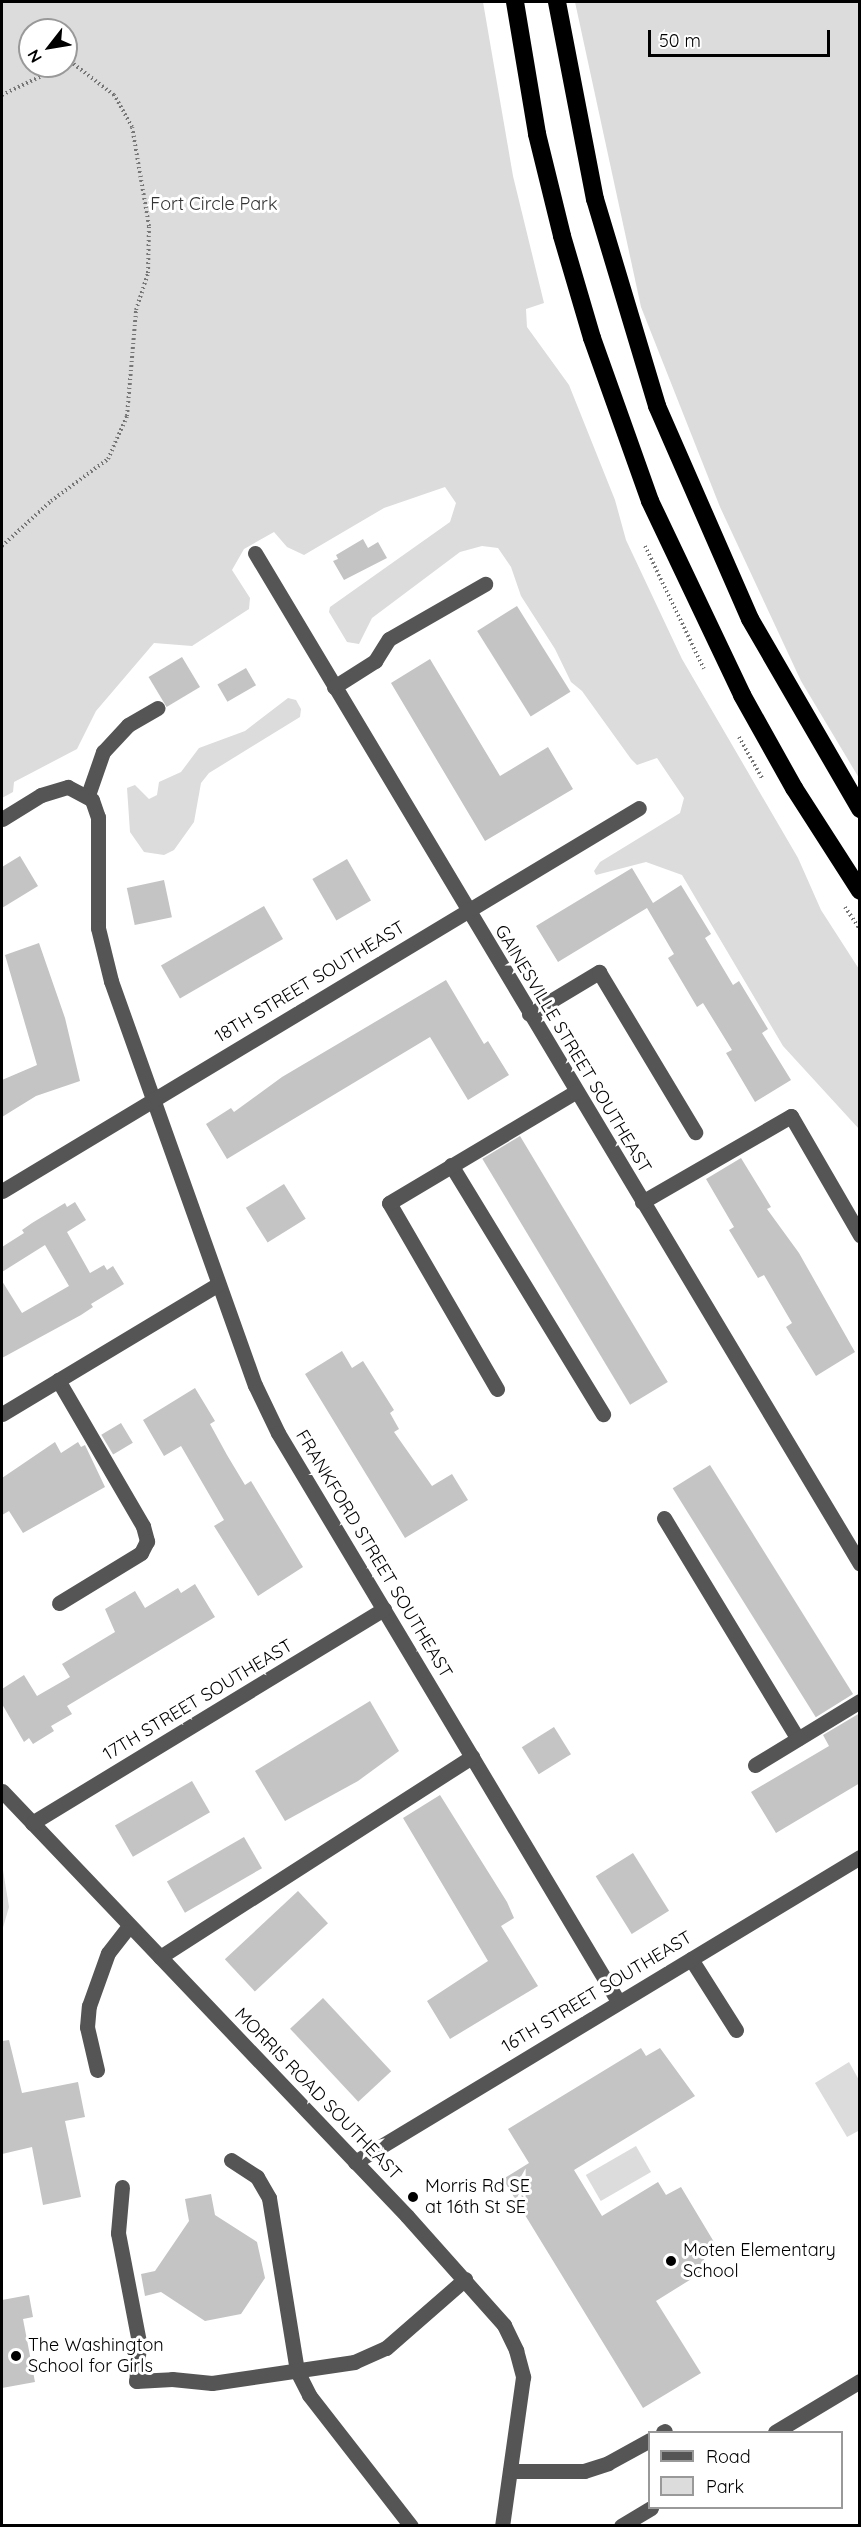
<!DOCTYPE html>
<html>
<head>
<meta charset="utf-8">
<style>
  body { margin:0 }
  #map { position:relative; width:861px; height:2527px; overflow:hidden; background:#fff; font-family:Quicksand,sans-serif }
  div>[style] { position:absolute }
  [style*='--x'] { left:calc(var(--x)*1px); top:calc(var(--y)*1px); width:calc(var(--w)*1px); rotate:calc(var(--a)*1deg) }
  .green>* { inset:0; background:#dcdcdc; transform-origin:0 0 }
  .building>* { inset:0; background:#c4c4c4; transform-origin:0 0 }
  .path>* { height:4px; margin-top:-2px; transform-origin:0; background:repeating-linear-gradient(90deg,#777 0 1.5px,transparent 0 4.5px) }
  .minor>* { height:15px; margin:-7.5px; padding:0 7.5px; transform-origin:7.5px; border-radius:7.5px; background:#555 }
  .highway>* { height:18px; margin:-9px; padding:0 9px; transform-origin:9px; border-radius:9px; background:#000 }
  .dots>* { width:16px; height:16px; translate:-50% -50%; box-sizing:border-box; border:3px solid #fff; border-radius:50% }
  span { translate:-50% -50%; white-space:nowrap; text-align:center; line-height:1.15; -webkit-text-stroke:6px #fff; paint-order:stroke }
  .park-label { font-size:18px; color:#333 }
  .street-label { font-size:18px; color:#000 }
  .poi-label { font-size:18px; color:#000 }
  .left { translate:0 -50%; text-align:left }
  .frame { position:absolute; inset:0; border:3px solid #000; pointer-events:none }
  .legend { position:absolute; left:648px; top:2431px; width:195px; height:78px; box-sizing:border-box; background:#fff; border:2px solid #999; margin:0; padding:8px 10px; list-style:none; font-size:18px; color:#000 }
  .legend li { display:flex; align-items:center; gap:12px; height:30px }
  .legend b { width:30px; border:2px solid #999 }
  .north { position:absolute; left:18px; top:18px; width:60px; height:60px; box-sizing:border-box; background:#fff; border:2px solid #999; border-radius:50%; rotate:239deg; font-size:16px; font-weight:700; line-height:24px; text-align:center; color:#000 }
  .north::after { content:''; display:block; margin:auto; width:21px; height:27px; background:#000; clip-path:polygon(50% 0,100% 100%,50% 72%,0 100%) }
  .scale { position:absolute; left:648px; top:30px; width:182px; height:27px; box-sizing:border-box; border:3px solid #000; border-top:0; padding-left:8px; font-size:18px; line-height:21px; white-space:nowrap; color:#000; -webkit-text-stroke:4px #fff; paint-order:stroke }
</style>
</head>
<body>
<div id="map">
  <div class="green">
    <div style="clip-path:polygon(evenodd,2px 2px,483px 2px,513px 176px,544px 303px,526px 309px,527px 327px,569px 385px,615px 500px,626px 540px,682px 659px,798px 858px,821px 910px,859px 969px,859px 1129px,783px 1046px,682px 875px,646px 862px,596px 875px,594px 871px,600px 862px,680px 813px,684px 798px,657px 758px,637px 765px,631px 759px,582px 691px,571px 682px,555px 649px,521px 596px,511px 567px,498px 548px,482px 546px,460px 552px,372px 618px,359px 644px,347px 642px,329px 612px,330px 607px,450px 522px,456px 503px,445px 487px,384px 508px,304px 555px,287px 547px,274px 532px,244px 549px,232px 570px,250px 598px,249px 609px,192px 646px,154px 643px,96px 711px,77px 749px,14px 782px,13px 792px,2px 798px,2px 2px,30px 30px,66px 30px,66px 66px,30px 66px,30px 30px)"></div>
    <div style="clip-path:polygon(575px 2px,859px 2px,859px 778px,801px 681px,720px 507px,641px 307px)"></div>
    <div style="clip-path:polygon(288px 698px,296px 700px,301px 709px,300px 717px,209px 773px,201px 783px,194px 822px,174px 850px,164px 855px,144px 852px,130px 832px,127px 788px,135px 785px,149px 799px,157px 795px,159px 782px,181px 772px,199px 748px,245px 731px)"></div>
    <div style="clip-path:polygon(2px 1864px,9px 1907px,2px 1931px)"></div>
    <div style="clip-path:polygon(849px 2062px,859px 2080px,860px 2130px,847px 2137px,815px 2083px)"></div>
    <div style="left:636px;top:2146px;width:30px;height:58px;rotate:60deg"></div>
  </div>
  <div class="building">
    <div style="clip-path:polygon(363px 539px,368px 548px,378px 542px,387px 558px,344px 580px,333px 561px,338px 559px,336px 555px)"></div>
    <div style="left:517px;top:606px;width:101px;height:47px;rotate:58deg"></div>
    <div style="left:182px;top:657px;width:35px;height:39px;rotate:59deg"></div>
    <div style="clip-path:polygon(430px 659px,500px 776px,548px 747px,573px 789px,485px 841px,391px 683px)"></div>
    <div style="left:246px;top:668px;width:20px;height:33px;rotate:60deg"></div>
    <div style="clip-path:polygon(20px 856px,38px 886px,2px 908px,2px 867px)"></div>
    <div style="left:347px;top:859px;width:48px;height:40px;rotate:60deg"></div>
    <div style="clip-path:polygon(632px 868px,653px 903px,681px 885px,711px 934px,705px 938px,733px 985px,739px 981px,768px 1029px,762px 1033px,791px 1080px,755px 1102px,726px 1053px,732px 1050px,703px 1003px,697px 1007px,668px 958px,674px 954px,647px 908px,558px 962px,536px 926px)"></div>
    <div style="left:164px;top:880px;width:38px;height:38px;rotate:78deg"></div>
    <div style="left:264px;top:906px;width:38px;height:119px;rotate:60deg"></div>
    <div style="clip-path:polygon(39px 943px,65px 1018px,80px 1081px,36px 1096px,2px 1117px,2px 1080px,37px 1065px,5px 955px)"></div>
    <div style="clip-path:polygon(446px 980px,484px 1044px,488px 1041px,509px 1075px,468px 1100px,430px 1037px,227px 1159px,206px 1124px,231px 1108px,234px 1112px,282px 1077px)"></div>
    <div style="left:520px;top:1136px;width:287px;height:44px;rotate:59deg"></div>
    <div style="clip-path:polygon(741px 1158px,771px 1207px,767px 1209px,799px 1253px,855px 1352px,816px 1376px,786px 1327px,792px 1323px,764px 1275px,758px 1278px,729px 1230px,734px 1227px,706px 1179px)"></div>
    <div style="left:284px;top:1184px;width:41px;height:45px;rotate:58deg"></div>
    <div style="clip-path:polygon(75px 1202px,86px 1220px,67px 1232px,90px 1273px,104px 1265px,107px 1270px,113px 1266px,124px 1284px,91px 1304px,93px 1307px,81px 1315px,2px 1358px,2px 1281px,22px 1313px,69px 1286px,45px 1245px,2px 1272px,2px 1247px,24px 1233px,22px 1230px,32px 1223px,65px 1203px,67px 1207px)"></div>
    <div style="clip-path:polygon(342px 1351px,352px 1368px,363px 1361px,394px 1410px,390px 1413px,399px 1429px,394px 1432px,432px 1486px,452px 1474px,468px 1500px,405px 1538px,305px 1374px)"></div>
    <div style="clip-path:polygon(195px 1388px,215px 1421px,210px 1424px,227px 1455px,245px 1485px,251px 1481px,303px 1567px,258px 1596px,214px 1526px,224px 1520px,181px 1446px,164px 1456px,143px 1420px)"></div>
    <div style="left:121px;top:1423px;width:23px;height:23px;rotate:59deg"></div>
    <div style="clip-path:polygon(55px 1442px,61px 1453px,78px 1442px,81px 1447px,85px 1445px,105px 1487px,23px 1533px,9px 1511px,2px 1515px,2px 1478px)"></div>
    <div style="left:710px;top:1465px;width:270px;height:44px;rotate:58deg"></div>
    <div style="clip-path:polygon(195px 1584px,215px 1617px,67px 1706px,72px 1714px,51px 1726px,54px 1731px,33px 1744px,29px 1738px,24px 1742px,2px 1704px,2px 1689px,24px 1675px,37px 1696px,70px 1677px,62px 1664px,115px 1632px,105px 1609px,135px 1591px,145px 1608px,178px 1588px,181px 1593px)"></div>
    <div style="clip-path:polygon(370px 1701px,399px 1751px,358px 1781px,285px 1821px,255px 1771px)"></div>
    <div style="clip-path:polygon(860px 1713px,860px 1783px,776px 1833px,751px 1792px,829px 1746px,823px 1735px)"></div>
    <div style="left:554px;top:1727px;width:32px;height:38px;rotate:58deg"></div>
    <div style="left:192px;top:1781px;width:36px;height:89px;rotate:60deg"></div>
    <div style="clip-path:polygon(440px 1795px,507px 1902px,514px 1918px,501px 1926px,538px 1986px,450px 2039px,427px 2001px,488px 1961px,403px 1818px)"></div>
    <div style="left:244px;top:1837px;width:36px;height:89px;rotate:60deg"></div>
    <div style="left:633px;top:1853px;width:68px;height:44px;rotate:58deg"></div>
    <div style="left:298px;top:1891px;width:44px;height:100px;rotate:47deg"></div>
    <div style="left:323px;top:1998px;width:100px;height:45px;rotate:47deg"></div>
    <div style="clip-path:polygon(9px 2040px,22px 2093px,78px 2082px,85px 2117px,65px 2121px,81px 2197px,43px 2205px,32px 2147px,2px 2154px,2px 2041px)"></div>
    <div style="clip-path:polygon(641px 2048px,646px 2056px,660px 2048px,695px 2096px,574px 2170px,602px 2216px,658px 2182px,666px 2195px,681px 2187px,717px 2247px,702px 2256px,709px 2268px,656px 2301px,701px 2373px,643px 2408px,503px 2179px,529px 2163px,508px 2129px)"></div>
    <div style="clip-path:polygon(211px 2194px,215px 2215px,257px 2242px,265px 2278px,241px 2314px,205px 2321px,161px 2292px,145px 2296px,141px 2274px,155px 2271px,189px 2221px,185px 2199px)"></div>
    <div style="clip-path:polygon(29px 2295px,33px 2317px,23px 2319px,35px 2382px,2px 2388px,2px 2300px)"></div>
  </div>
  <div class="path">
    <div style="--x:2;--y:95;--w:67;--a:-25.8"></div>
    <div style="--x:2;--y:546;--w:67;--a:-42.6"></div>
    <div style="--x:51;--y:501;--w:71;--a:-36.4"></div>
    <div style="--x:108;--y:459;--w:47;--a:-66.2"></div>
    <div style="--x:127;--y:416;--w:106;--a:-85.1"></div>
    <div style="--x:136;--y:310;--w:39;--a:-72"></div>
    <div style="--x:148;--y:273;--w:47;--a:-88.8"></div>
    <div style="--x:149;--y:226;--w:100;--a:-99.7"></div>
    <div style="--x:132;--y:127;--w:37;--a:-119"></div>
    <div style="--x:114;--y:95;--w:54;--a:-142.5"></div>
    <div style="--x:71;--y:62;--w:5;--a:158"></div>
    <div style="--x:645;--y:546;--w:136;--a:64.4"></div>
    <div style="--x:739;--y:737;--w:49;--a:60.8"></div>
    <div style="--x:845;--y:907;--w:27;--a:56"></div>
  </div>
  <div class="minor">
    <div style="--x:255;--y:553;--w:1178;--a:59.1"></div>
    <div style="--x:334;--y:687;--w:49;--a:-32.4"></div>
    <div style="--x:375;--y:661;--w:26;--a:-58"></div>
    <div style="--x:389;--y:639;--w:111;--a:-29.8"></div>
    <div style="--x:88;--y:795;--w:46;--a:-70.8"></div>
    <div style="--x:103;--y:752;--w:37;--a:-47"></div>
    <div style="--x:128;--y:725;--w:34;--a:-30"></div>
    <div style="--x:2;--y:819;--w:46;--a:-31.6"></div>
    <div style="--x:41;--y:795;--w:28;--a:-17"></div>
    <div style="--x:68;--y:787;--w:27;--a:28"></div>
    <div style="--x:92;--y:800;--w:18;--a:71"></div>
    <div style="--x:98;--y:817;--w:111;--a:90"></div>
    <div style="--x:98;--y:928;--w:55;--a:76.2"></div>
    <div style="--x:111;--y:981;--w:429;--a:70.4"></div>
    <div style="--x:255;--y:1385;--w:53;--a:64.4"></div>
    <div style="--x:278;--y:1433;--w:662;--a:59.1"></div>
    <div style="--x:529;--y:1014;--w:82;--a:-31"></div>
    <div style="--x:599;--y:972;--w:187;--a:59"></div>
    <div style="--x:451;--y:1165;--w:292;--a:58.6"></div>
    <div style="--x:2;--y:1191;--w:743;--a:-31.02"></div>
    <div style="--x:642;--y:1202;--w:172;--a:-30"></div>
    <div style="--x:791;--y:1116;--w:138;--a:59.9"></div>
    <div style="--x:58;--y:1380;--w:169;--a:59.8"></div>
    <div style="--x:143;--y:1526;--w:16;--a:75"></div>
    <div style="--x:147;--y:1541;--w:13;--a:117"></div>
    <div style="--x:141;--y:1553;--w:96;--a:148.6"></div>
    <div style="--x:497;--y:1389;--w:215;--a:-120.1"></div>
    <div style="--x:389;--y:1203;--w:217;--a:-30.8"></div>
    <div style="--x:2;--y:1414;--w:252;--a:-31"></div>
    <div style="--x:664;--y:1518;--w:258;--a:58.8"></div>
    <div style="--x:755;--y:1765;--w:123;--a:-31.4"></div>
    <div style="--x:2;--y:1791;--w:587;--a:46.38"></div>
    <div style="--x:407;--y:2216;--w:146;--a:48.3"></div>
    <div style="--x:504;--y:2325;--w:28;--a:64"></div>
    <div style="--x:516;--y:2350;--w:28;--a:75"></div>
    <div style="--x:523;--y:2377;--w:150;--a:98"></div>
    <div style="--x:32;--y:1823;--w:412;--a:-31.3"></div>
    <div style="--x:160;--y:1957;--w:371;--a:-32.7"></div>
    <div style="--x:691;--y:1959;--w:84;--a:57.6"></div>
    <div style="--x:97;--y:2070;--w:44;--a:-103.1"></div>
    <div style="--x:87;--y:2027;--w:21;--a:-85"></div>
    <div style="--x:89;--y:2006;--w:56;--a:-70.3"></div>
    <div style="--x:108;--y:1953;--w:34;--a:-52"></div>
    <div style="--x:231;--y:2160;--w:31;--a:33"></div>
    <div style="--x:257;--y:2177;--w:24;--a:60"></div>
    <div style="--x:269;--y:2198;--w:175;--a:80.8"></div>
    <div style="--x:297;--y:2371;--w:27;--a:63"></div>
    <div style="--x:309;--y:2395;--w:166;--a:52.1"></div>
    <div style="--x:355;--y:2162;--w:590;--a:-31.13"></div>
    <div style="--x:122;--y:2187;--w:46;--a:95"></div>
    <div style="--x:118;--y:2233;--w:111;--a:79.1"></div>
    <div style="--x:139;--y:2342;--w:39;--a:94"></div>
    <div style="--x:136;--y:2381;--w:36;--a:-3"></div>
    <div style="--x:172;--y:2379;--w:40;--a:5.7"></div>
    <div style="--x:212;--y:2383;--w:144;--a:-8.4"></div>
    <div style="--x:354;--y:2362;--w:35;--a:-24"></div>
    <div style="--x:386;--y:2348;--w:105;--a:-41.1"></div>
    <div style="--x:663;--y:2432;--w:2;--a:-27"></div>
    <div style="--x:775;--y:2432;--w:99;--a:-31"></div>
    <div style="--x:510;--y:2471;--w:74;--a:0"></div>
    <div style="--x:584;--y:2471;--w:25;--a:-18"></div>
    <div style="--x:608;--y:2463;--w:48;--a:-28.7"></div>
    <div style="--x:621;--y:2526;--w:35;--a:-31"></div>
  </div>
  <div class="highway">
    <div style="--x:515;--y:2;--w:134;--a:80.5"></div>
    <div style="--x:537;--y:134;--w:105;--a:76.2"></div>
    <div style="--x:562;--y:236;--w:106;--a:73.6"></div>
    <div style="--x:592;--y:338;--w:173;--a:70.4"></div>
    <div style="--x:650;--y:501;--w:215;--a:64.6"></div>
    <div style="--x:742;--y:695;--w:107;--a:60.8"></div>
    <div style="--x:794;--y:788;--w:122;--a:57.3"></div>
    <div style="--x:557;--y:2;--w:201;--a:79.1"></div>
    <div style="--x:595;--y:199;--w:216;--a:73.3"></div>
    <div style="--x:657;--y:406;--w:232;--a:66.4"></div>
    <div style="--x:750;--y:619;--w:220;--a:59.9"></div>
  </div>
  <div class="dots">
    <div style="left:413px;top:2197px;background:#000"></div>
    <div style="left:671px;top:2261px;background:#000"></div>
    <div style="left:16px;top:2356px;background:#000"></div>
  </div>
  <div class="park-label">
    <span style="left:214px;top:204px">Fort Circle Park</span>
  </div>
  <div class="street-label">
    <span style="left:310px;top:982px;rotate:-31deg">18TH STREET SOUTHEAST</span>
    <span style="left:573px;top:1049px;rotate:59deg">GAINESVILLE STREET SOUTHEAST</span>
    <span style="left:374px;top:1554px;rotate:59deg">FRANKFORD STREET SOUTHEAST</span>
    <span style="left:198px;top:1700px;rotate:-31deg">17TH STREET SOUTHEAST</span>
    <span style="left:597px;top:1992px;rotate:-31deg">16TH STREET SOUTHEAST</span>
    <span style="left:318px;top:2094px;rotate:46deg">MORRIS ROAD SOUTHEAST</span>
  </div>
  <div class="poi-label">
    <span class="left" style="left:425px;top:2197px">Morris Rd SE<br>at 16th St SE</span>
    <span class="left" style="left:683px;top:2261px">Moten Elementary<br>School</span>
    <span class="left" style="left:28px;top:2356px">The Washington<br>School for Girls</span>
  </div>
  <div class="frame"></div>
  <ul class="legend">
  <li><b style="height:8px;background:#555"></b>Road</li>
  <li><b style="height:16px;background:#dcdcdc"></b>Park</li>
  </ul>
  <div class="north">N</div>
  <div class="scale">50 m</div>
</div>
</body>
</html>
